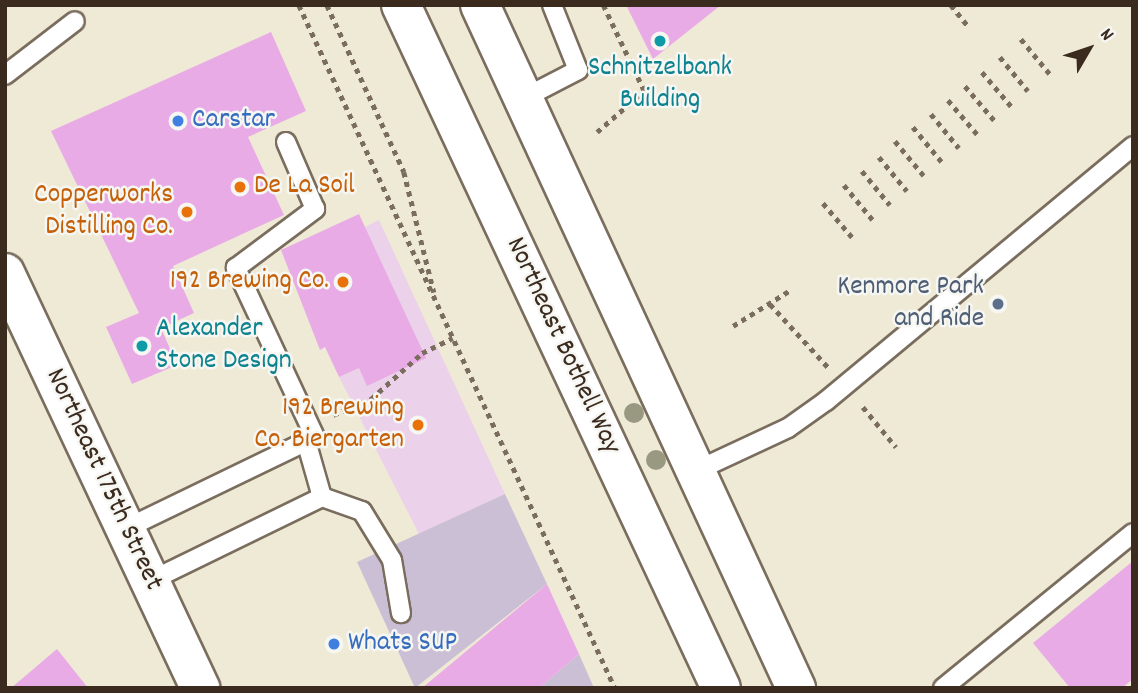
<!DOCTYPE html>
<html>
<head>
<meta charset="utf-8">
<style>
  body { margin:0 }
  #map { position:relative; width:1138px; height:693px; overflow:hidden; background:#efead6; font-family:Dekko,sans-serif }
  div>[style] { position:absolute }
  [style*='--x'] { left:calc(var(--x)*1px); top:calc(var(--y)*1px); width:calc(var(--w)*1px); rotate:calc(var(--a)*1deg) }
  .built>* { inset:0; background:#ecd1ea }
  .industrial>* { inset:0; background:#cbbfd5 }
  .building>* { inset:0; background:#e8abe6 }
  .path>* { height:4.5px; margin-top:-2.25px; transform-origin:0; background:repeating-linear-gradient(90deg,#7a6d5e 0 5px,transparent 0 10px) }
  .roads { filter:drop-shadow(2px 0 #7a6d5e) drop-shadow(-2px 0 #7a6d5e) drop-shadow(0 2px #7a6d5e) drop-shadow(0 -2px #7a6d5e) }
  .lane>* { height:18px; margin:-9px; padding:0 9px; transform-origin:9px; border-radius:9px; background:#fff }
  .secondary>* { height:38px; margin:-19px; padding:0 19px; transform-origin:19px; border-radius:19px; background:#fff }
  .primary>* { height:38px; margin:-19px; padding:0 19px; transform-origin:19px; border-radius:19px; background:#fff }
  .trees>* { width:20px; height:20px; margin:-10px; border-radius:50%; background:#999982 }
  .dots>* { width:19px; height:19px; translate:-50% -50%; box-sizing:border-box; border:4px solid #f6f6f2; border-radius:50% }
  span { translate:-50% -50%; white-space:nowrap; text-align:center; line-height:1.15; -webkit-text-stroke:5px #f6f6f2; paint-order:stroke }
  .culture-label { font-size:28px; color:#0d838f }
  .left { translate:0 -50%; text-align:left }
  .shop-label { font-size:28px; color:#366cbe }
  .food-label { font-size:28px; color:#c56008 }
  .right { translate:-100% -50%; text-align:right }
  .service-label { font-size:28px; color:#4e5e75 }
  .street-label { font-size:28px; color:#3b2a1e }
  .frame { position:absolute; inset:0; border:7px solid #3b2a1e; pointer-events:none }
  .north { position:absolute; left:1054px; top:14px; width:70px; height:70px; -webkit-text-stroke:5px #f6f6f2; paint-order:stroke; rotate:51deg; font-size:19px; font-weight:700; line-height:28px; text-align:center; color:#3b2a1e }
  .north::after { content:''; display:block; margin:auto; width:24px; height:32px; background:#3b2a1e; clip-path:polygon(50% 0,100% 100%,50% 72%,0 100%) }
</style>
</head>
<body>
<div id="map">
  <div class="built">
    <div style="clip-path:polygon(379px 220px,505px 494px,419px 534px,339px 377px,418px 341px,365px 227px)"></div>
  </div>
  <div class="industrial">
    <div style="clip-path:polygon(505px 494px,547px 584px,415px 688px,357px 562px)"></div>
    <div style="clip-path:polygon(579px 654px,594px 688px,539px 688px)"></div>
  </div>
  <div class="building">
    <div style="clip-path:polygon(626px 5px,721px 5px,653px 59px)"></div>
    <div style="clip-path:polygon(271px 32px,306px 111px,248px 137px,284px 215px,173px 266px,194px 313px,161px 328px,177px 365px,132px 384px,106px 327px,139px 313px,51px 131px)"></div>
    <div style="clip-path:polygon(359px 214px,426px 358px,367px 386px,359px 368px,339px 377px,325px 347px,320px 350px,281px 250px)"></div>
    <div style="clip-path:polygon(1133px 561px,1133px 679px,1122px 688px,1070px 688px,1033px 643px)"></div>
    <div style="clip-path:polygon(547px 584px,579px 654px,539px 688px,422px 688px)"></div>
    <div style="clip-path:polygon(57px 649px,88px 688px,11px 688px)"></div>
  </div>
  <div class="path">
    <div style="--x:299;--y:5;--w:753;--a:65.17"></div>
    <div style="--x:327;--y:5;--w:184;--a:65.2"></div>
    <div style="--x:404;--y:172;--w:124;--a:76"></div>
    <div style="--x:951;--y:5;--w:27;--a:51"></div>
    <div style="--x:1021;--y:39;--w:45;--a:50.4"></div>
    <div style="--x:1000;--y:57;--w:44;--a:50.5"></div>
    <div style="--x:982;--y:72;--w:45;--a:49.5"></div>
    <div style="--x:965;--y:86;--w:45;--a:49.5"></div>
    <div style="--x:948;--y:100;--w:45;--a:49.5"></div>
    <div style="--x:931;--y:114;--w:44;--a:50.5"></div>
    <div style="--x:913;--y:127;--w:45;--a:50.4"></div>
    <div style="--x:597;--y:132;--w:62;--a:-41.1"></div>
    <div style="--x:644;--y:91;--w:95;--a:-115.5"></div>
    <div style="--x:895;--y:141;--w:47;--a:50.2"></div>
    <div style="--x:879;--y:157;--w:44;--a:50.5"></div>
    <div style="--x:862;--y:171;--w:44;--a:50.5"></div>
    <div style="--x:844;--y:185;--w:45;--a:50.4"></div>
    <div style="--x:823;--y:203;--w:45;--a:49.5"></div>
    <div style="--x:770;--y:304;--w:86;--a:47.4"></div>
    <div style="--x:733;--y:326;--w:66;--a:-32"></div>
    <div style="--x:863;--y:407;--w:52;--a:50.5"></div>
    <div style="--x:333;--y:415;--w:41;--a:-22.8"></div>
    <div style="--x:371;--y:399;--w:69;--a:-42"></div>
    <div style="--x:422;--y:353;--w:34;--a:-26"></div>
  </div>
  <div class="roads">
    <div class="lane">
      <div style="--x:5;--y:75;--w:88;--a:-37.6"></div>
      <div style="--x:524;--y:98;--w:61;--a:-27.4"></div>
      <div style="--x:578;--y:70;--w:70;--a:-111.8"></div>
      <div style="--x:700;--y:469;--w:97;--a:-25"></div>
      <div style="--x:788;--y:428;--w:47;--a:-35.4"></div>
      <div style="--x:826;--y:401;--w:399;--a:-39.7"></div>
      <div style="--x:322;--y:497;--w:42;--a:19.3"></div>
      <div style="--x:362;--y:511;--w:57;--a:58.5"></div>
      <div style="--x:392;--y:560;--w:54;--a:80.4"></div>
      <div style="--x:125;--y:529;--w:211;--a:-25.8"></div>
      <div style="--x:315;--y:437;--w:187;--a:-115.1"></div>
      <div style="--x:236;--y:268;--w:99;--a:-36.8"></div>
      <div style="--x:315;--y:209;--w:73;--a:-113.4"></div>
      <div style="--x:150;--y:581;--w:191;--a:-26"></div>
      <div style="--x:322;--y:497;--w:58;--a:-105.9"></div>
      <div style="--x:943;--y:688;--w:245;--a:-39.2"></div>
    </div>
    <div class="secondary">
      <div style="--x:5;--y:273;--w:459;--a:64.8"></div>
    </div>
    <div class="primary">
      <div style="--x:401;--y:5;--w:754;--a:64.9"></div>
      <div style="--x:480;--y:5;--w:753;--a:65.17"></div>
    </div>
  </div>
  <div class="trees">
    <div style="left:634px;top:413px"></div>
    <div style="left:656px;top:460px"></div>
  </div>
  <div class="dots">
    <div style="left:660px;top:41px;background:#0f9aa8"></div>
    <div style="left:178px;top:121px;background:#3f7fe0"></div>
    <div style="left:240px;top:187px;background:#e8710a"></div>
    <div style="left:187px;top:212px;background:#e8710a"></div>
    <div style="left:343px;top:282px;background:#e8710a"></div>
    <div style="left:998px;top:304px;background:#5c6f8a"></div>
    <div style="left:142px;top:346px;background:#0f9aa8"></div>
    <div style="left:418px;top:425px;background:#e8710a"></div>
    <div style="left:334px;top:644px;background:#3f7fe0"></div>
  </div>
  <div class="culture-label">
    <span style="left:660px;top:85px">Schnitzelbank<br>Building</span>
    <span class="left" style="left:156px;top:346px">Alexander<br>Stone Design</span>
  </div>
  <div class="shop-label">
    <span class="left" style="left:192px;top:121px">Carstar</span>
    <span class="left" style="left:348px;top:644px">Whats SUP</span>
  </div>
  <div class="food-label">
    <span class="left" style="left:254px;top:187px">De La Soil</span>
    <span class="right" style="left:173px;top:212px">Copperworks<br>Distilling Co.</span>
    <span class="right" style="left:329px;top:282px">192 Brewing Co.</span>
    <span class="right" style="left:404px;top:425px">192 Brewing<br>Co. Biergarten</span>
  </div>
  <div class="service-label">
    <span class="right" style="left:984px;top:304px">Kenmore Park<br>and Ride</span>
  </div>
  <div class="street-label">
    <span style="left:562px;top:346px;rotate:65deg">Northeast Bothell Way</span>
    <span style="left:103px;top:480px;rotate:65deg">Northeast 175th Street</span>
  </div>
  <div class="frame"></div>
  <div class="north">N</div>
</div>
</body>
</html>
